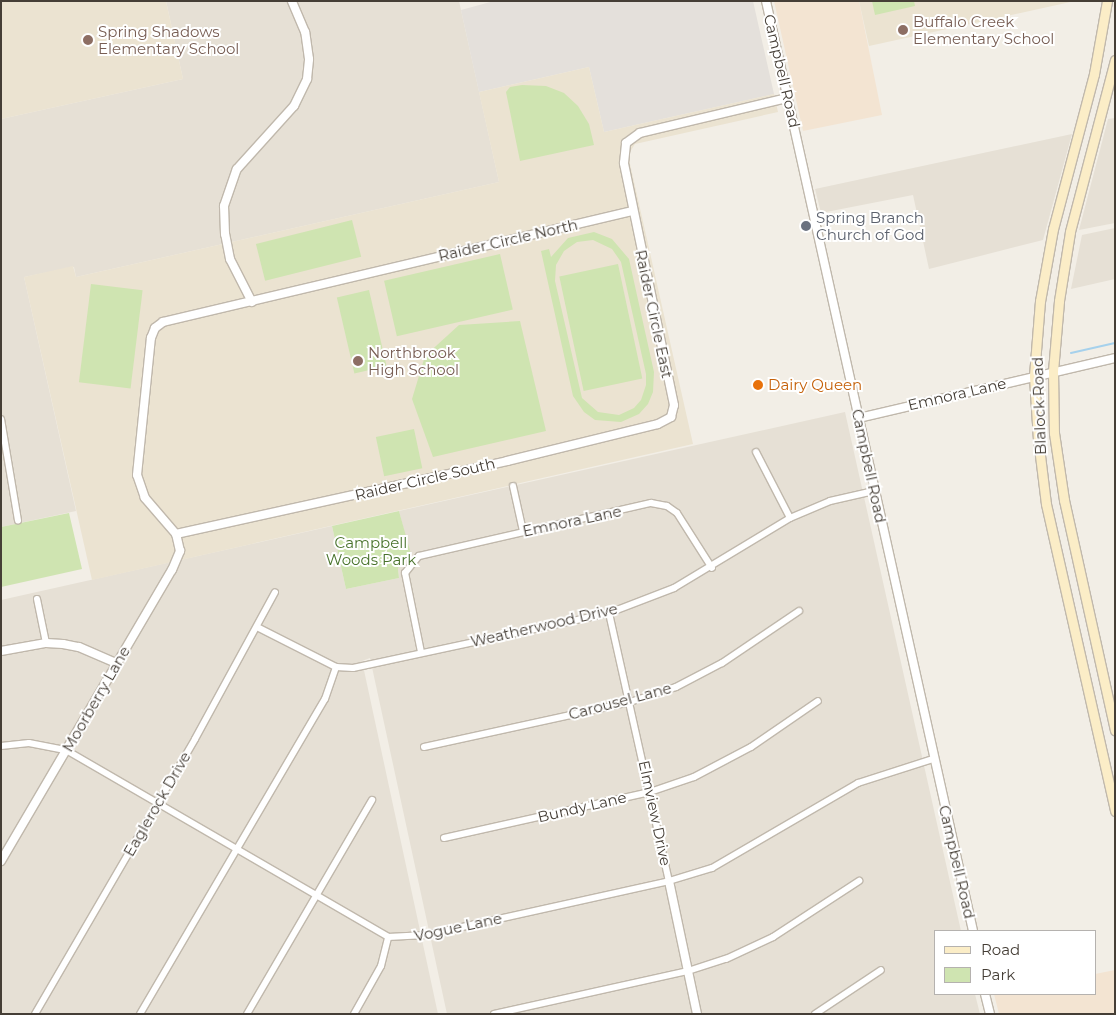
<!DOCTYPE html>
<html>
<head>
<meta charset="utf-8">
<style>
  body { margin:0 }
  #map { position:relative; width:1116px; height:1015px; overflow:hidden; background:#f2eee6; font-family:Montserrat,sans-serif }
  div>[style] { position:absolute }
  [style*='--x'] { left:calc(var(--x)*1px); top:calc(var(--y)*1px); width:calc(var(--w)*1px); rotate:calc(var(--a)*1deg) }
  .residential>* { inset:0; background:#e6e0d5 }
  .commercial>* { inset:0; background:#f3e4d2 }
  .industrial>* { inset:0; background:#e4e0db }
  .education>* { inset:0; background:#ebe3d1 }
  .green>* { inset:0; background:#cfe4b1; transform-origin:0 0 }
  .stream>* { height:2px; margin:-1px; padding:0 1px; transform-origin:1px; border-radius:1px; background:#a6d1ec }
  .roads { filter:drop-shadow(1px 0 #c0b8ac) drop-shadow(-1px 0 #c0b8ac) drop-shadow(0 1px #c0b8ac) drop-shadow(0 -1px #c0b8ac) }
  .minor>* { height:6px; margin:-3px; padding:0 3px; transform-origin:3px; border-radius:3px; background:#fff }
  .tertiary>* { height:8px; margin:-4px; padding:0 4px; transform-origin:4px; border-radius:4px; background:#fff }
  .secondary>* { height:9px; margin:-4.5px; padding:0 4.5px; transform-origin:4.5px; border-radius:4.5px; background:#fbedc7 }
  .dots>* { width:14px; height:14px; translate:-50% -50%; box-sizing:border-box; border:2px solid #fff; border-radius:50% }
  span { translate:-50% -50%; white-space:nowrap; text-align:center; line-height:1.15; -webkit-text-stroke:4px #fff; paint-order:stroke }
  .education-label { font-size:15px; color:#785e54 }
  .left { translate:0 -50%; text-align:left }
  .street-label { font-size:15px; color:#453e36 }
  .worship-label { font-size:15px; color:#5b616d }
  .food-label { font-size:15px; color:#c56008 }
  .park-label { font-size:15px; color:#49732c }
  .frame { position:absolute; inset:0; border:2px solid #453e36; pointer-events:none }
  .legend { position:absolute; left:934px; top:930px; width:162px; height:65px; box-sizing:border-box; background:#fff; border:1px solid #b5b2af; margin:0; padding:6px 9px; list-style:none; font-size:15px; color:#453e36 }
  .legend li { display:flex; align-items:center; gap:10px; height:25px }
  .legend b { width:25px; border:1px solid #b5b2af }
</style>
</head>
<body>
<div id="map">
  <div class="residential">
    <div style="clip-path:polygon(166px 1px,459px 1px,499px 182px,76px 277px,74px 267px,24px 277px,76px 511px,1px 527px,1px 119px,183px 79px)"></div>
    <div style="clip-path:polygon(1115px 118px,1115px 223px,1079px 230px,1108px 119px)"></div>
    <div style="clip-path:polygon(1072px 134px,1043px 240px,929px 269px,913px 195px,821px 213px,815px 189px)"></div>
    <div style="clip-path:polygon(1115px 228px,1115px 279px,1071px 289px,1082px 235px)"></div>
    <div style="clip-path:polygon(845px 412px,961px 931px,935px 931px,935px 994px,975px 994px,980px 1014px,447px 1014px,370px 658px,362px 661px,438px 1014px,1px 1014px,1px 600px,332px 526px,346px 589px,399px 578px,398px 569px,402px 559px,410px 554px,399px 511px)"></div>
  </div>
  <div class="commercial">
    <div style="clip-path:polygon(774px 1px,859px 1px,882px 115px,803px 131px)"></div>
    <div style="clip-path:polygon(1115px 970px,1115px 1014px,999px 1014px,994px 994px,1095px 994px,1095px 974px)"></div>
  </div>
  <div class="industrial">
    <div style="clip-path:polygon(494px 1px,753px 1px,774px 94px,604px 132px,589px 67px,479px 92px,461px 10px)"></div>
  </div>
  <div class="education">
    <div style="clip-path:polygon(1px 1px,166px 1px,183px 79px,1px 119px)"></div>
    <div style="clip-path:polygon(859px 1px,1075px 1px,869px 46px)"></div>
    <div style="clip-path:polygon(589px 67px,604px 132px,774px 94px,778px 112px,635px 144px,628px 155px,693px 444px,92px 580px,24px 277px,73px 266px,76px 277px,499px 182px,479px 92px)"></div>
  </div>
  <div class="green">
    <div style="clip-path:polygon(872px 1px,914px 1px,915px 6px,875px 15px)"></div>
    <div style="clip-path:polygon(522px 85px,546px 86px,564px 93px,578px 106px,589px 124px,594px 145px,520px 161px,506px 92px,510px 87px)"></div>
    <div style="left:352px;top:220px;width:38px;height:99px;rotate:76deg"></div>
    <div style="clip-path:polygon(evenodd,594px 232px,612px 239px,629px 259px,654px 372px,653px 392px,648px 404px,639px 414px,621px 422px,595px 420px,584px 412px,573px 396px,541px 251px,549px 249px,551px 257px,568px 238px,594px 232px,593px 240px,612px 249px,621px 262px,646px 374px,646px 385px,641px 400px,634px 408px,619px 415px,598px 412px,582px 398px,555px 281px,556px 265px,564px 251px,577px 242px,593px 240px)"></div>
    <div style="left:500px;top:254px;width:57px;height:119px;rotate:77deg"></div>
    <div style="left:618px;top:264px;width:117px;height:60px;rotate:78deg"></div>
    <div style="left:91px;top:284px;width:52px;height:99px;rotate:7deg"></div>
    <div style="left:369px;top:290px;width:78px;height:33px;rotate:77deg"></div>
    <div style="clip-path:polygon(520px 321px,546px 431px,433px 457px,412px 399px,425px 356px,459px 325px)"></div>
    <div style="left:414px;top:429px;width:40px;height:39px;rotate:78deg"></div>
    <div style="clip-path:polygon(399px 511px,411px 554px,402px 559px,398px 569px,399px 578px,346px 589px,332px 526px)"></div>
    <div style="clip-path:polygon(69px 513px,82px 569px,1px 587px,1px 527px)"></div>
  </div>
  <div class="stream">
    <div style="--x:1071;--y:353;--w:45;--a:-12.8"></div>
  </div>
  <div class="roads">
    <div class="minor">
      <div style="--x:1;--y:419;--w:103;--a:80.5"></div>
      <div style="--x:756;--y:452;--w:74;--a:62.7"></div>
      <div style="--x:513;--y:486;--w:46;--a:77.5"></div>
      <div style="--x:37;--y:599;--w:45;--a:78.4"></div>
      <div style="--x:609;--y:613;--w:275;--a:77.4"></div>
      <div style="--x:257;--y:627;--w:89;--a:26.9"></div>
      <div style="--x:336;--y:667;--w:17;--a:3"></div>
      <div style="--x:353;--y:668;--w:262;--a:-12.1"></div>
      <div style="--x:609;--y:613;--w:70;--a:-21"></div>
      <div style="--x:674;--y:588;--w:135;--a:-31.1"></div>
      <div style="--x:790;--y:518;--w:43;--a:-23"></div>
      <div style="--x:830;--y:501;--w:45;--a:-12.8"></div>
      <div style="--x:421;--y:652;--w:81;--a:-101.4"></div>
      <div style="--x:405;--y:573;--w:22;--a:-51"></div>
      <div style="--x:419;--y:556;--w:238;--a:-12.9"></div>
      <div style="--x:651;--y:503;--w:16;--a:11"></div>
      <div style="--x:667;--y:506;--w:12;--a:35"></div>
      <div style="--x:677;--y:513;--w:65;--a:57.5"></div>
      <div style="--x:1;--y:746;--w:28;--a:-6"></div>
      <div style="--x:29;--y:743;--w:38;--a:11"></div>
      <div style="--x:66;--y:750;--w:372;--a:30.1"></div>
      <div style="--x:388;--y:937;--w:38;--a:-3"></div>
      <div style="--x:426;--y:935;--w:249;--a:-12.5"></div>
      <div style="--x:669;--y:881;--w:45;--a:-16.8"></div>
      <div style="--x:712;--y:868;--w:169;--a:-30.2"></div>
      <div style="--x:858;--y:783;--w:79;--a:-17.7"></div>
      <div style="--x:424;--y:747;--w:211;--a:-12.3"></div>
      <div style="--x:630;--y:702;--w:48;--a:-18.1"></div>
      <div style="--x:676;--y:687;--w:52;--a:-27.6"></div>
      <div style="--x:722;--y:663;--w:93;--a:-34"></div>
      <div style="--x:444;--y:838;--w:211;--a:-12.6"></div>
      <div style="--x:650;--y:792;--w:46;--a:-18.8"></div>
      <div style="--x:694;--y:777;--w:64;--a:-27.8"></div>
      <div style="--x:751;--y:747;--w:81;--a:-34.5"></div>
      <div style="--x:35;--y:1014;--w:318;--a:-59.8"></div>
      <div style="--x:195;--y:739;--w:167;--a:-61.4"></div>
      <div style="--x:140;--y:1014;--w:365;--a:-59.6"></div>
      <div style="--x:325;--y:699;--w:34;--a:-71"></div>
      <div style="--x:247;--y:1014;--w:248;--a:-59.7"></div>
      <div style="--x:354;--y:1014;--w:55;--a:-60.6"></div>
      <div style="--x:381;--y:966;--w:30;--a:-76"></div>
      <div style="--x:494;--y:1014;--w:199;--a:-12.5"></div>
      <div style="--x:688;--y:971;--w:40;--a:-18"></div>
      <div style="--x:726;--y:959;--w:52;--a:-25.1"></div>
      <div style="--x:773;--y:937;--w:103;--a:-33.1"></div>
      <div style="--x:815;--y:1014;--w:79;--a:-33.7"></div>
    </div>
    <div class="tertiary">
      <div style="--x:766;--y:1;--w:953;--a:77.45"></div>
      <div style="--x:252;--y:302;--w:48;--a:-117.1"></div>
      <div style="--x:230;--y:259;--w:25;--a:-101"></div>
      <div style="--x:225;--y:234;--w:28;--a:-92"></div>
      <div style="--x:224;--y:206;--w:39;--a:-71"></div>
      <div style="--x:237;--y:169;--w:85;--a:-47.9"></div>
      <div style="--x:294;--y:106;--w:30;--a:-64"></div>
      <div style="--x:307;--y:79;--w:20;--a:-84"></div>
      <div style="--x:309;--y:59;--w:27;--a:-98"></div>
      <div style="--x:305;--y:32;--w:34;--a:-113"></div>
      <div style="--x:859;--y:418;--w:263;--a:-13.2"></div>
      <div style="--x:176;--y:534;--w:339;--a:-12.4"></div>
      <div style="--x:507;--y:461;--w:155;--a:-13.8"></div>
      <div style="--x:658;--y:424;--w:15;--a:-28"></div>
      <div style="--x:671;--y:417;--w:12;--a:-76"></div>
      <div style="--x:674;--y:405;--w:247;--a:-101.7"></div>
      <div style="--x:624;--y:163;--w:20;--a:-84"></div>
      <div style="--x:626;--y:143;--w:17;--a:-36"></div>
      <div style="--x:640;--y:133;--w:151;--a:-13.4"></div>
      <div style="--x:176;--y:534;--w:48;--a:-130.7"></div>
      <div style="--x:145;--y:498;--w:24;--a:-109"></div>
      <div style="--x:137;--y:475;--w:138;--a:-84.2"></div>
      <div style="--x:151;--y:338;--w:11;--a:-68"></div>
      <div style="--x:155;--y:328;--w:10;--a:-37"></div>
      <div style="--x:163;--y:322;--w:482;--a:-13.3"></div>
      <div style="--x:1;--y:651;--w:46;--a:-10.1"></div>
      <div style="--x:46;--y:643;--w:17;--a:3"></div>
      <div style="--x:63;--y:644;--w:16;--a:11"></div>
      <div style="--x:79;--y:647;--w:40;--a:23.4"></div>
      <div style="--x:1;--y:861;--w:338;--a:-59.6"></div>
      <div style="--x:172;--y:570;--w:21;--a:-67"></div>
      <div style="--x:180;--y:551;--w:17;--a:-103"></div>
      <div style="--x:669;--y:881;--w:136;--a:78.1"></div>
      <div style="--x:985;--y:994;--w:21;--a:76"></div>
    </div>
    <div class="secondary">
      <div style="--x:1107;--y:1;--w:74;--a:100.1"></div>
      <div style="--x:1094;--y:74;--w:160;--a:104.8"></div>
      <div style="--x:1053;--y:229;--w:73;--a:100.2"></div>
      <div style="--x:1040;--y:301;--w:75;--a:94.6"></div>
      <div style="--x:1034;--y:376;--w:63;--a:86.4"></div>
      <div style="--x:1038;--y:439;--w:65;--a:83"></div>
      <div style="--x:1046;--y:504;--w:315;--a:77.3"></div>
      <div style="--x:1115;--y:60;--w:178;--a:104.7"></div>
      <div style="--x:1070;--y:232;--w:70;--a:99.1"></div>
      <div style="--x:1059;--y:301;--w:70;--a:94.9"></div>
      <div style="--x:1053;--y:371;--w:62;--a:89.1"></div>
      <div style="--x:1054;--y:433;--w:68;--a:81.5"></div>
      <div style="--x:1064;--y:500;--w:236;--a:77.5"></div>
    </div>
  </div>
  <div class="dots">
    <div style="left:903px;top:30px;background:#8d6e63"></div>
    <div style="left:88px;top:40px;background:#8d6e63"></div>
    <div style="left:806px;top:226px;background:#6b7280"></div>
    <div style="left:358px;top:361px;background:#8d6e63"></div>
    <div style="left:758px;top:385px;background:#e8710a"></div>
  </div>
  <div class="education-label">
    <span class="left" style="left:913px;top:30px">Buffalo Creek<br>Elementary School</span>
    <span class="left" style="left:98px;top:40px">Spring Shadows<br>Elementary School</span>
    <span class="left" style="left:368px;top:361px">Northbrook<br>High School</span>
  </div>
  <div class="street-label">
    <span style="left:782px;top:71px;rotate:77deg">Campbell Road</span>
    <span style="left:508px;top:240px;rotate:-13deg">Raider Circle North</span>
    <span style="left:654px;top:314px;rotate:78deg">Raider Circle East</span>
    <span style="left:957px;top:394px;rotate:-13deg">Emnora Lane</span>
    <span style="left:1039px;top:406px;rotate:-92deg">Blalock Road</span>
    <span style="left:869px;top:466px;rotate:78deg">Campbell Road</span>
    <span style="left:425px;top:479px;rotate:-13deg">Raider Circle South</span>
    <span style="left:572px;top:521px;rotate:-12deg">Emnora Lane</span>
    <span style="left:544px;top:625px;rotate:-13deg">Weatherwood Drive</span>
    <span style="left:96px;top:699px;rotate:-60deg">Moorberry Lane</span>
    <span style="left:620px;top:701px;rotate:-15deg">Carousel Lane</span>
    <span style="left:157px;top:804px;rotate:-60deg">Eaglerock Drive</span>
    <span style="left:582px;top:807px;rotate:-13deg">Bundy Lane</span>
    <span style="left:655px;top:813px;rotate:78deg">Elmview Drive</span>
    <span style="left:957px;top:862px;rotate:77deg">Campbell Road</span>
    <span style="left:458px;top:927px;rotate:-12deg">Vogue Lane</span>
  </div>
  <div class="worship-label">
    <span class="left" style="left:816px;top:226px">Spring Branch<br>Church of God</span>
  </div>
  <div class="food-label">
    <span class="left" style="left:768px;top:385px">Dairy Queen</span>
  </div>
  <div class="park-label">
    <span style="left:371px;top:551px">Campbell<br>Woods Park</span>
  </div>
  <div class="frame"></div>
  <ul class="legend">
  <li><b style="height:6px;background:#fbedc7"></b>Road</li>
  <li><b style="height:14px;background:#cfe4b1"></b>Park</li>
  </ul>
</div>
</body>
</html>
